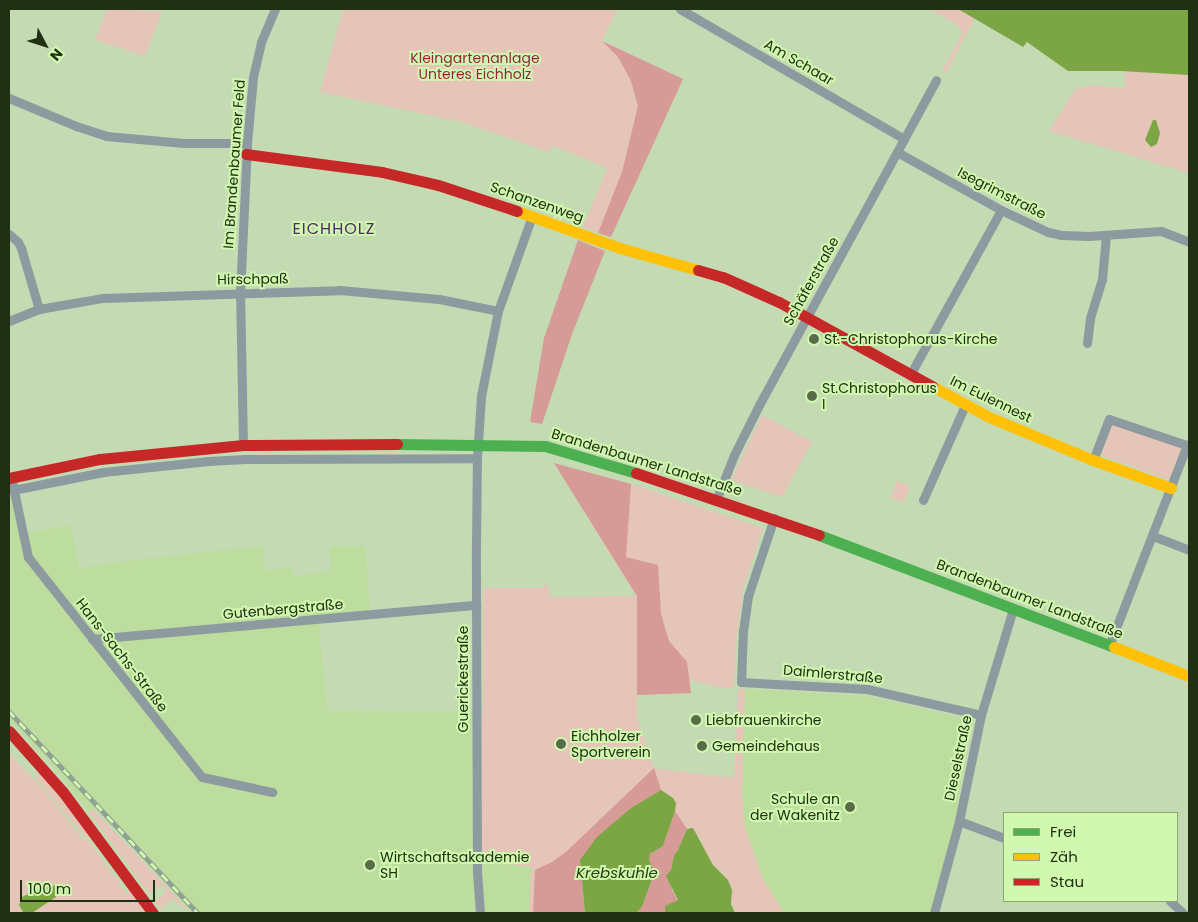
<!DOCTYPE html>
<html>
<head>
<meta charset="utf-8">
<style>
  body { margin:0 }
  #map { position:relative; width:1198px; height:922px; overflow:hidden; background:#c4dab2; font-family:Poppins,sans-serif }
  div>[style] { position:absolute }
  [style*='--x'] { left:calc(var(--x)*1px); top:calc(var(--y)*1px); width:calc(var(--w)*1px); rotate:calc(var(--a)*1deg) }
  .built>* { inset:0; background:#bcdd9e }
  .green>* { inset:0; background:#e4c5b8; transform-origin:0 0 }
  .forest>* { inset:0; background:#d69b96 }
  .water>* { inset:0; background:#7ba643 }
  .street>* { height:9px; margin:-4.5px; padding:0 4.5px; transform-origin:4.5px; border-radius:4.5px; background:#8d9aa0 }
  .fast>* { height:11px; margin:-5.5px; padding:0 5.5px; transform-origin:5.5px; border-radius:5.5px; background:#4caf50 }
  .slow>* { height:11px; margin:-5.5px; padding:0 5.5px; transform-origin:5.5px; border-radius:5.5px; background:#ffc107 }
  .jam>* { height:11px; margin:-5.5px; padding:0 5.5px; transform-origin:5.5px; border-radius:5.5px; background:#c62828 }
  .rail>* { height:4.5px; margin-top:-2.25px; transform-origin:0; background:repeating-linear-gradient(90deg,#d0f8ae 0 8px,#8e9e93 0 16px); box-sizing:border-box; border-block:1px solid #8e9e93 }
  .dots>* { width:14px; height:14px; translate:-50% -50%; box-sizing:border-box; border:2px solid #d0f8ae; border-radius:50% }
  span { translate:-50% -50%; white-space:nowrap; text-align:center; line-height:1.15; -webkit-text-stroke:4px #d0f8ae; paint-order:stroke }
  .park-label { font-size:14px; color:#942340 }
  .street-label { font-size:14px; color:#212f12 }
  .poi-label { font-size:14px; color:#212f12 }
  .left { translate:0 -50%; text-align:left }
  .right { translate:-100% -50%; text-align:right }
  .water-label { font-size:15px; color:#263c0e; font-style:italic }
  .quarter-label { font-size:16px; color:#4d2a62; letter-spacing:1px }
  .frame { position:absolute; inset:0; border:10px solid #212f12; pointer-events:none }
  .legend { position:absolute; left:1003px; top:812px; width:175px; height:90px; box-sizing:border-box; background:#d0f8ae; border:1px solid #8aa870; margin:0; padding:6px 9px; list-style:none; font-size:15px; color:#212f12 }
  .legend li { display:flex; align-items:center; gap:10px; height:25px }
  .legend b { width:25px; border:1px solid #8aa870 }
  .north { position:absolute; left:20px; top:20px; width:50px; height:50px; -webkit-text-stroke:4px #d0f8ae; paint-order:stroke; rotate:130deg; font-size:14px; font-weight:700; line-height:20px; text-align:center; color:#212f12 }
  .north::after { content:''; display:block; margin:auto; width:18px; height:22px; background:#212f12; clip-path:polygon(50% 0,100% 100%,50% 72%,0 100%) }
  .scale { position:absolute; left:20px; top:880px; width:135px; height:22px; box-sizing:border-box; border:2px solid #212f12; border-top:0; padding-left:6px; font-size:15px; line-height:18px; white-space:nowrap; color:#212f12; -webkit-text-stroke:4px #d0f8ae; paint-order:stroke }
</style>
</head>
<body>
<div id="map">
  <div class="built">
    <div style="clip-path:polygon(14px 495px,22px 534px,71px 525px,79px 569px,118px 562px,262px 546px,264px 570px,292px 568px,293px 576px,331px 572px,330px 546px,365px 546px,370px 615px,318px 619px,327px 711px,476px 712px,531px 867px,529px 913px,193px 913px,95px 808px,89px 812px,59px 773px,9px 719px,9px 496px)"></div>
    <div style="clip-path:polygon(745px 689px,865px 696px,970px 720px,955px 821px,941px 880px,930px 913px,784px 913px,764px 881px,745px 828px,742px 794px)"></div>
  </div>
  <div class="green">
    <div style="clip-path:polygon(107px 9px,162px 12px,145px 56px,95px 40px)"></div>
    <div style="clip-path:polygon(343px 9px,618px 9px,602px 41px,683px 79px,611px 237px,583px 227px,607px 168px,553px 146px,549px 152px,461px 122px,320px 92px)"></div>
    <div style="clip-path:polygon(927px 9px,958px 9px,975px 18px,946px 73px,942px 71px,962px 34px,960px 28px,943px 16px)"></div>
    <div style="clip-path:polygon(1125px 71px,1189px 75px,1189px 173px,1049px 131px,1076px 88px,1093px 85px,1125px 88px)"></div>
    <div style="clip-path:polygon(762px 415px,812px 442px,782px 497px,731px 480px)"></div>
    <div style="clip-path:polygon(1116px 424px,1179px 446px,1181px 449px,1170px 478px,1167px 479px,1103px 456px,1102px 452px,1112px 425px)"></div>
    <div style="clip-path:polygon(554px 463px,631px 484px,763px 528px,743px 589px,737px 631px,734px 686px,728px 689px,690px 680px,691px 693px,637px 695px,637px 719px,654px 768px,734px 778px,738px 689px,745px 689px,742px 794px,745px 828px,764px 881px,784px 913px,735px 913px,730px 897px,732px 890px,723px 873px,713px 865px,706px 854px,699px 835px,678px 850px,672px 862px,665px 913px,636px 913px,642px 907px,580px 860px,585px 913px,529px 913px,531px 867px,478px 860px,476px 712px,483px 712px,483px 588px,543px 588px,543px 585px,549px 585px,550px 597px,636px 596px)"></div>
    <div style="left:897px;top:481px;width:14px;height:18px;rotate:21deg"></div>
    <div style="clip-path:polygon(9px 753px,42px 788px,83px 839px,88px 840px,114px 876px,121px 881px,118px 883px,126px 894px,131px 891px,147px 913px,9px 913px)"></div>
    <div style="clip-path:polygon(40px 772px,89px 833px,89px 837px,85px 837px,35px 777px)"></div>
    <div style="clip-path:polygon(93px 809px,179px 900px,190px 913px,173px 899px,161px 908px,163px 913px,154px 901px,166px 892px,161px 885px,149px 894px,89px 812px)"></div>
  </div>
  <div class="forest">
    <div style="clip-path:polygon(602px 41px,683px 79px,611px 237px,598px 233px,622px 172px,638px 106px,631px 81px,618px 57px)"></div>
    <div style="clip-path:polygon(578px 240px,605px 251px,572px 334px,542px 424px,530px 422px,544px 338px)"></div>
    <div style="clip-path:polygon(554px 463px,631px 484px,626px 557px,658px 565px,661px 614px,669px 641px,687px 662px,691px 693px,637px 695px,637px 596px)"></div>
    <div style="clip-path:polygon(654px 768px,661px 790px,631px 808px,580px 860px,585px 913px,533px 913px,535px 870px,552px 862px,567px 851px)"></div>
    <div style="clip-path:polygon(675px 811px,687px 829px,678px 850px,674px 855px,671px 870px,669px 872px,672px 890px,678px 901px,666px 906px,665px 913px,636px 913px,642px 907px,654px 874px,648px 859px,650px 854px,663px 846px)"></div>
  </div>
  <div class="water">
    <div style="clip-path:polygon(958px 9px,1189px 9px,1189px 75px,1121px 71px,1068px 71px,1027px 42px,1023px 47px)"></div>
    <div style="clip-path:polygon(1153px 120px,1156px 120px,1160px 133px,1157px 144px,1151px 147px,1145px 140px)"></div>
    <div style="clip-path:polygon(661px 790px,673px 798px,676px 803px,675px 811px,663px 846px,650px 854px,649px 859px,654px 874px,642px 907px,636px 913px,585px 913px,580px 860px,597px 837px,631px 808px)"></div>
    <div style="clip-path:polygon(693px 828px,713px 865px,728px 880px,732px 890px,731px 904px,735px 913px,665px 913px,665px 906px,678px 900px,666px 876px,671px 870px,674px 855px,678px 850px,687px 829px)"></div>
    <div style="clip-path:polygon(56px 885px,61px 890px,56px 897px,32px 913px,23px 912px,19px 905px,22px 897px,38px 889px)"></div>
  </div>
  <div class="street">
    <div style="--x:680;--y:9;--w:259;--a:30.1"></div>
    <div style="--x:9;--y:98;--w:73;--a:22.7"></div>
    <div style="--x:76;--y:126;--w:32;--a:18"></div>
    <div style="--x:106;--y:136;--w:78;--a:5.1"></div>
    <div style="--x:184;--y:143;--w:63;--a:0"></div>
    <div style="--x:897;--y:152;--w:119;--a:29.1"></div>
    <div style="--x:1001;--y:210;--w:52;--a:25.1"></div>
    <div style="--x:1048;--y:232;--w:13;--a:13"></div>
    <div style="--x:1061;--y:235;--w:28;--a:2"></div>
    <div style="--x:1089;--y:236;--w:72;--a:-4"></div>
    <div style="--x:1161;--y:231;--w:30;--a:21"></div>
    <div style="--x:9;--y:234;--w:12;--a:42"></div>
    <div style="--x:18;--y:242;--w:7;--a:63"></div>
    <div style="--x:21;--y:248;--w:64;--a:73.6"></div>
    <div style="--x:9;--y:321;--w:32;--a:-22"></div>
    <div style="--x:39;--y:309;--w:65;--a:-9.8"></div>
    <div style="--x:103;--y:298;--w:237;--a:-1.9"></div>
    <div style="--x:340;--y:290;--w:99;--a:5.2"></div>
    <div style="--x:439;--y:299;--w:60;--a:11.5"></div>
    <div style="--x:1087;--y:343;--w:25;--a:-83"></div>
    <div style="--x:1090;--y:318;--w:41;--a:-72.9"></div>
    <div style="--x:1102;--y:279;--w:44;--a:-84.8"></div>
    <div style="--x:910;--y:375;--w:188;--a:-61.1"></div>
    <div style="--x:243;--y:445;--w:151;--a:-91.1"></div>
    <div style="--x:240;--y:294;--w:151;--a:-87.3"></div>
    <div style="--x:247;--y:143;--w:66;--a:-84.8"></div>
    <div style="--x:253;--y:77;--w:36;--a:-77"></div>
    <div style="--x:261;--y:42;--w:36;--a:-67"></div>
    <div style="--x:1093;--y:460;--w:44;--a:-68.7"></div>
    <div style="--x:1109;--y:419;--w:84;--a:18.6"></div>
    <div style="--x:11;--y:477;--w:82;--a:78"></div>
    <div style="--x:28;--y:557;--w:280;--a:51.7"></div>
    <div style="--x:202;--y:777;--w:72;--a:12.1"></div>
    <div style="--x:13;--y:490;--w:92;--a:-11.3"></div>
    <div style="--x:103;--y:472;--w:106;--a:-6"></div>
    <div style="--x:208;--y:461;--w:37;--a:-3"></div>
    <div style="--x:245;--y:459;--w:232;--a:-0.2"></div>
    <div style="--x:717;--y:498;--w:46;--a:-68.4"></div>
    <div style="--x:734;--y:455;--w:56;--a:-63.4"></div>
    <div style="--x:759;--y:405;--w:370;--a:-61.4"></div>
    <div style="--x:923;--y:500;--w:104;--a:-66.1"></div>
    <div style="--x:774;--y:518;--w:82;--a:108.4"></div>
    <div style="--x:748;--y:596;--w:34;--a:98"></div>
    <div style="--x:743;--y:630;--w:52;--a:92.2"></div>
    <div style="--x:741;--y:682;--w:126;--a:3.2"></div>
    <div style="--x:867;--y:689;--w:117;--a:12.8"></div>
    <div style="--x:1153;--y:536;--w:39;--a:21"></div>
    <div style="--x:92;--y:639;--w:386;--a:-5.1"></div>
    <div style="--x:1109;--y:646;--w:216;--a:-68.8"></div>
    <div style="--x:959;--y:821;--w:48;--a:20.7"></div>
    <div style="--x:1170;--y:901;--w:18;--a:43"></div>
    <div style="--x:480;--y:913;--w:41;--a:-94.2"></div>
    <div style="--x:477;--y:872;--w:325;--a:-90.2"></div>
    <div style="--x:476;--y:547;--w:89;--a:-89.4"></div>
    <div style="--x:477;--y:458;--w:62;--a:-86.3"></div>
    <div style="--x:481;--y:396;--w:87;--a:-78.7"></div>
    <div style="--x:498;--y:311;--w:101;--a:-70.3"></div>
    <div style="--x:934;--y:913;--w:95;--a:-74.8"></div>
    <div style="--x:959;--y:821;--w:108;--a:-78.3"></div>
    <div style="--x:981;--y:715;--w:111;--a:-73.2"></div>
  </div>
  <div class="fast">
    <div style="--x:397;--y:444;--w:148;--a:0.8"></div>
    <div style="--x:545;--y:446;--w:95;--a:16.5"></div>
    <div style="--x:819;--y:535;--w:316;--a:20.8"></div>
  </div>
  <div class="slow">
    <div style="--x:517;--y:211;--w:109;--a:19.8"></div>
    <div style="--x:620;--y:248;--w:81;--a:15.8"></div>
    <div style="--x:932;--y:386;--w:65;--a:28.5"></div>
    <div style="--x:989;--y:417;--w:113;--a:22.5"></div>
    <div style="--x:1093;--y:460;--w:83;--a:19.7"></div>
    <div style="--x:1114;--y:647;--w:80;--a:21.1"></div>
  </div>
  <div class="jam">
    <div style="--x:246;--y:154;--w:137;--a:7.5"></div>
    <div style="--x:382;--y:172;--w:57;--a:13.1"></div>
    <div style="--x:438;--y:185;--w:83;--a:18.2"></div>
    <div style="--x:698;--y:270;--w:26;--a:16"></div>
    <div style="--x:723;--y:277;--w:61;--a:24.1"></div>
    <div style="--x:779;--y:302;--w:175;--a:28.8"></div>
    <div style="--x:636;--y:473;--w:193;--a:18.7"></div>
    <div style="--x:9;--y:478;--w:93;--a:-11.8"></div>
    <div style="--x:100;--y:459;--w:144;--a:-5.6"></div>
    <div style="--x:243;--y:445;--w:154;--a:-0.4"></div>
    <div style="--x:9;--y:731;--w:81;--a:48.5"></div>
    <div style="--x:63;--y:792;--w:151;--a:53.4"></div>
  </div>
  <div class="rail">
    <div style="--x:9;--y:711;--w:277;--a:46.9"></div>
  </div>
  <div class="dots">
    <div style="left:814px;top:339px;background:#5a6b4a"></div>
    <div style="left:812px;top:396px;background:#5a6b4a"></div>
    <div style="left:696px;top:720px;background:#5a6b4a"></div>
    <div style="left:561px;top:744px;background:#5a6b4a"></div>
    <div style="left:702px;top:746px;background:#5a6b4a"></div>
    <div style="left:850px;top:807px;background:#5a6b4a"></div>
    <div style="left:370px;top:865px;background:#5a6b4a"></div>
  </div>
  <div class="park-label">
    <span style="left:475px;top:66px">Kleingartenanlage<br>Unteres Eichholz</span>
  </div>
  <div class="street-label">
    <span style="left:799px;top:62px;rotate:30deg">Am Schaar</span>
    <span style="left:234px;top:164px;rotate:-86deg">Im Brandenbaumer Feld</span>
    <span style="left:1002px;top:193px;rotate:27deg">Isegrimstraße</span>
    <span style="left:537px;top:202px;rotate:19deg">Schanzenweg</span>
    <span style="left:253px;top:279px;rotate:-1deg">Hirschpaß</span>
    <span style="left:811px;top:281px;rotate:-61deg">Schäferstraße</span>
    <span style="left:991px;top:399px;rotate:26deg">Im Eulennest</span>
    <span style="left:647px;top:462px;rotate:17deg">Brandenbaumer Landstraße</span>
    <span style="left:1030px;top:599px;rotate:21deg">Brandenbaumer Landstraße</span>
    <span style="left:283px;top:609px;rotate:-5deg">Gutenbergstraße</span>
    <span style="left:122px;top:655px;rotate:52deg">Hans-Sachs-Straße</span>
    <span style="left:833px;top:674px;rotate:5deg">Daimlerstraße</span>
    <span style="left:463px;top:679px;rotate:-90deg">Guerickestraße</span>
    <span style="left:958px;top:758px;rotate:-78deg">Dieselstraße</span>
  </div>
  <div class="poi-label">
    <span class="left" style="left:824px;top:339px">St.-Christophorus-Kirche</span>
    <span class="left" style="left:822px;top:396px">St.Christophorus<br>I</span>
    <span class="left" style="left:706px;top:720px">Liebfrauenkirche</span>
    <span class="left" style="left:571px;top:744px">Eichholzer<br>Sportverein</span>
    <span class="left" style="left:712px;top:746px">Gemeindehaus</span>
    <span class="right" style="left:840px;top:807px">Schule an<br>der Wakenitz</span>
    <span class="left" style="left:380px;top:865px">Wirtschaftsakademie<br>SH</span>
  </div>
  <div class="water-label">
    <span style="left:617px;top:873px">Krebskuhle</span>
  </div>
  <div class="quarter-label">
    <span style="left:334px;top:229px">EICHHOLZ</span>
  </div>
  <div class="frame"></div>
  <ul class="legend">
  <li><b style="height:6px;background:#4caf50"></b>Frei</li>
  <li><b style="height:6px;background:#ffc107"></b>Zäh</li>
  <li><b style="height:6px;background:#c62828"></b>Stau</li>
  </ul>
  <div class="north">N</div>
  <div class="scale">100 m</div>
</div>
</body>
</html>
